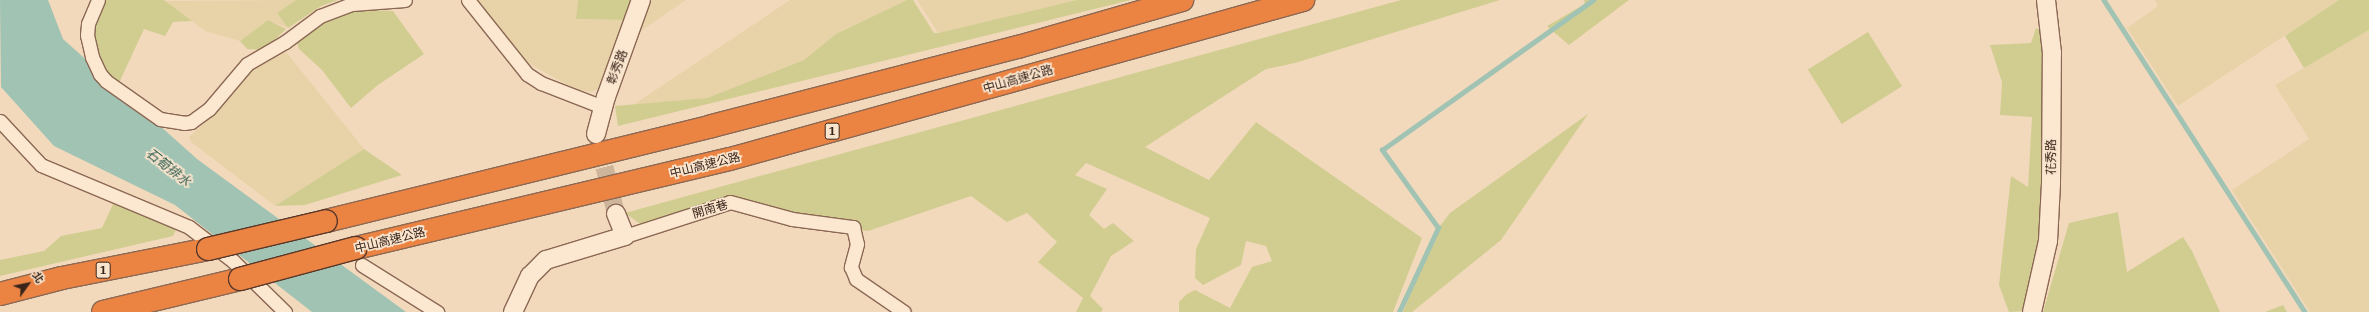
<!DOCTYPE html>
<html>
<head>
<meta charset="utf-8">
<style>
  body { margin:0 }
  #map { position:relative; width:2369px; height:312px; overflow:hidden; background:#f2d9bc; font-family:"IBM Plex Serif","Noto Sans TC",serif }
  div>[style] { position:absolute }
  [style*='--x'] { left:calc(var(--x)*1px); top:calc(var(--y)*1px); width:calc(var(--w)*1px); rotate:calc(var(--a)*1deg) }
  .farmland>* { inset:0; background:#e8d3a9 }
  .green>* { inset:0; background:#d1cd90; transform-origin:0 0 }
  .water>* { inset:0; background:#a1c3b3 }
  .stream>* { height:4.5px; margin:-2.25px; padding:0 2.25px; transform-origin:2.25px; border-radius:2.25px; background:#a1c3b3 }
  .secondary-tunnel>* { height:18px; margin-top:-9px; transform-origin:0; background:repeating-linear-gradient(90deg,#cdb59c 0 18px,transparent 0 27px) }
  .roads { filter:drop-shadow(1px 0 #8b6854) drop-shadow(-1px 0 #8b6854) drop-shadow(0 1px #8b6854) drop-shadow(0 -1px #8b6854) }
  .street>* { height:13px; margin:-6.5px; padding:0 6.5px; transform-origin:6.5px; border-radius:6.5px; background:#fce7d0 }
  .secondary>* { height:18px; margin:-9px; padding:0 9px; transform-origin:9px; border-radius:9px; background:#fce7d0 }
  .highway>* { height:22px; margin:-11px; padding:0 11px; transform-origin:11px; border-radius:11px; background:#eb8443 }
  .bridges { filter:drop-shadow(1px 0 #583729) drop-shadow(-1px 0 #583729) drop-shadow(0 1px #583729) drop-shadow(0 -1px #583729) }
  .highway-bridge>* { height:22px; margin:-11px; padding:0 11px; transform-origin:11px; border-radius:11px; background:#eb8443 }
  span { translate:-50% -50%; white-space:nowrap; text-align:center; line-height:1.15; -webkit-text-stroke:3.5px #f9e4cd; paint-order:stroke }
  .shield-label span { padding:1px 3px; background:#f9e4cd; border:1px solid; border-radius:3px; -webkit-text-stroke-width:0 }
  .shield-label { font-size:11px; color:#39241a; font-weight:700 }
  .street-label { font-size:12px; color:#39241a }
  .water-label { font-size:13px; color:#285a4e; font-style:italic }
  .north { position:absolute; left:8px; top:264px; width:40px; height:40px; -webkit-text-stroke:3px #f9e4cd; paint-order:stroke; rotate:57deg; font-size:11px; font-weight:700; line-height:16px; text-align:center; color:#39241a }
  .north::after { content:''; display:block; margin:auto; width:14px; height:18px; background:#39241a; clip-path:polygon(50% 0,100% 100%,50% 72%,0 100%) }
</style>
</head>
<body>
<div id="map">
  <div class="farmland">
    <div style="clip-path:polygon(296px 0,277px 13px,288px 28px,268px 20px,240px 41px,205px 31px,165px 1px)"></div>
    <div style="clip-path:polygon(475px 0,578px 0,576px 19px,626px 20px,601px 88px,590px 92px,575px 89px,528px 63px)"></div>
    <div style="clip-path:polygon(648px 0,686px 0,638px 33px)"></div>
    <div style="clip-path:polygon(790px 0,907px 0,836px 34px,804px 60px,707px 98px,633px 105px)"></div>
    <div style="clip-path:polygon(917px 0,1077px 0,938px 33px)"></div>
    <div style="clip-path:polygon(2155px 0,2339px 0,2178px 106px,2127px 28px,2158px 6px)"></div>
    <div style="clip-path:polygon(2369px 30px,2369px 312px,2310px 312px,2232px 190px,2309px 139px,2275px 85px)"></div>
    <div style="clip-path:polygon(278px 52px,287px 53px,364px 149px,275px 206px,191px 142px,189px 137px,210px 118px,248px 69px)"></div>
  </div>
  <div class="green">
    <div style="clip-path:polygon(105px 0,164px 0,192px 21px,173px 22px,165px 36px,144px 29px,118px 85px,107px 75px,93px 43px,93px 26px)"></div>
    <div style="clip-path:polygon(296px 0,338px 0,321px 6px,288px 28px,277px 13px)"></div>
    <div style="clip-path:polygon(578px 0,631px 0,626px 20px,576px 19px)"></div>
    <div style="clip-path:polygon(907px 0,913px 0,934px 33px,938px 33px,1077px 0,1131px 0,618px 126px,615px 106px,707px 98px,804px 60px,836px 34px)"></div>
    <div style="clip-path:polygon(1401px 0,1500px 0,1295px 63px,1266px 69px,1145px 147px,1209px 180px,1256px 122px,1422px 238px,1393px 312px,1179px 312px,1179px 302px,1187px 294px,1195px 290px,1230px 308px,1252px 267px,1272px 261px,1266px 246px,1246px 241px,1241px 265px,1203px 285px,1195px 278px,1196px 249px,1210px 218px,1086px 163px,1075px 175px,1107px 189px,1089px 215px,1104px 229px,1113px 223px,1134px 241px,1111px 256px,1090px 296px,1103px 309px,1101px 312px,1076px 312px,1083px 298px,1038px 262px,1057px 242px,1027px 213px,1007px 222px,971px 196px,868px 231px,816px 226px,728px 202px,643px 226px,625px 213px)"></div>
    <div style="clip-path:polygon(1584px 0,1629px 0,1569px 45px,1547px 26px,1585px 4px)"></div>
    <div style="clip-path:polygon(2339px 0,2369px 0,2369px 30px,2304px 68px,2285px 36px)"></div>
    <div style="clip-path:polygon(351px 9px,393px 11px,424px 54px,378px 85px,351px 108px,322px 70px,299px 49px,297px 43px,305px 32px)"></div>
    <div style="clip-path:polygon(268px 20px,286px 29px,264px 50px,247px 49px,240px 41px)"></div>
    <div style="clip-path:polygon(2036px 28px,2045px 33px,2042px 225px,2027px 311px,2009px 312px,1999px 285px,2011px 176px,2028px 187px,2032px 117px,2000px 115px,2002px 82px,1990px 45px,2031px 43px)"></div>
    <div style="left:1868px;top:32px;width:64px;height:71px;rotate:58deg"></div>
    <div style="clip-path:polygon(1588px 114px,1501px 240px,1412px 312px,1403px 312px,1437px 230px,1450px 213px)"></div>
    <div style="clip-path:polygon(364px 149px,402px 175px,305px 205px,275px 206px)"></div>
    <div style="clip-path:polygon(114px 202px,177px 228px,173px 236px,0 276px,0 260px,44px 251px,61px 236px,102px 228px)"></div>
    <div style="clip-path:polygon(2118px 212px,2127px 272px,2183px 237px,2192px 251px,2220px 312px,2043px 312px,2069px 223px)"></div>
    <div style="clip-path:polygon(2283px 305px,2287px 312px,2265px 312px)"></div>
  </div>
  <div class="water">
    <div style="clip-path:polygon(0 0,48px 0,63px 39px,197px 159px,406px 312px,312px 312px,175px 205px,54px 146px,1px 87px)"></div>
  </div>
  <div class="stream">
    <div style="--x:2104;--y:0;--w:371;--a:57.2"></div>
    <div style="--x:1399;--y:312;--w:93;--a:-65.1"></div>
    <div style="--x:1438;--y:228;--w:96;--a:-125.7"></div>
    <div style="--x:1382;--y:150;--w:259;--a:-35.4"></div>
  </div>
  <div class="secondary-tunnel">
    <div style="--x:598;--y:141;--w:75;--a:76.1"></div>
  </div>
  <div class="roads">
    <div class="street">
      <div style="--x:98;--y:0;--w:26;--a:113"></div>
      <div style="--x:88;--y:24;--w:11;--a:95"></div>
      <div style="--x:87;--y:35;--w:23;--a:77"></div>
      <div style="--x:92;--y:57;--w:19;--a:65"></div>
      <div style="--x:100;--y:74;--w:9;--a:49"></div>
      <div style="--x:106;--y:81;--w:66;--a:35.1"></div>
      <div style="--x:160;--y:119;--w:24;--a:9"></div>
      <div style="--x:184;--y:123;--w:7;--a:-8"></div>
      <div style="--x:191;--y:122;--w:22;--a:-36"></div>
      <div style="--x:209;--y:109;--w:59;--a:-49.8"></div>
      <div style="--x:247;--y:64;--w:44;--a:-30.1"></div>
      <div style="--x:285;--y:42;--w:44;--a:-36.6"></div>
      <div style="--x:320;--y:16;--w:34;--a:-21"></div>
      <div style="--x:352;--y:4;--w:53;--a:-4.3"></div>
      <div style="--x:468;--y:0;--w:95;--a:51.4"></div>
      <div style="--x:527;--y:74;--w:17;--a:33"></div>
      <div style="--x:541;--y:83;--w:66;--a:21.2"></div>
      <div style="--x:0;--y:121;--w:60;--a:47"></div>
      <div style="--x:41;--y:165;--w:160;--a:22.7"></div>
      <div style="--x:189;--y:227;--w:56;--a:37.7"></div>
      <div style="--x:233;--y:261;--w:73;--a:44.4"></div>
      <div style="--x:625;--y:236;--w:110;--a:-17.9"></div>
      <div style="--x:730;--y:202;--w:64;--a:15.3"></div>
      <div style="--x:792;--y:219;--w:62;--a:7.5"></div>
      <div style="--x:853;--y:227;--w:17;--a:77"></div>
      <div style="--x:857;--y:244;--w:24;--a:105"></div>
      <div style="--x:851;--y:267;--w:13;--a:67"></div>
      <div style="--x:856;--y:279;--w:58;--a:34.5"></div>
      <div style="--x:362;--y:265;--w:89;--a:32.1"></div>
    </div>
    <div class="secondary">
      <div style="--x:596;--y:134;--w:38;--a:-75"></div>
      <div style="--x:606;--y:97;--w:103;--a:-70.2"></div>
      <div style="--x:513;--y:312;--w:40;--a:-65"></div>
      <div style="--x:530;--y:276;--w:23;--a:-45"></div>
      <div style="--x:546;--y:260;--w:83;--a:-16.9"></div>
      <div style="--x:625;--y:236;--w:24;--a:-112"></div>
      <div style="--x:2032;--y:312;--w:73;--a:-77.3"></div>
      <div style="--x:2048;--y:241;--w:58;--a:-87"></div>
      <div style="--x:2051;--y:183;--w:130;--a:-89.6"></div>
      <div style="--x:2052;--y:53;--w:53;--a:-96.5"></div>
    </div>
    <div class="highway">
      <div style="--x:326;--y:221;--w:398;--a:-13.8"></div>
      <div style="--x:712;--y:126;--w:316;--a:-14.5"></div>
      <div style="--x:1018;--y:47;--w:171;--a:-16"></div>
      <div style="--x:356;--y:248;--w:384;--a:-13.4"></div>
      <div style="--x:730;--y:159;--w:595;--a:-15.51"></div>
      <div style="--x:0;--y:294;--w:64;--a:-14.5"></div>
      <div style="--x:62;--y:278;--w:149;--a:-11.2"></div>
      <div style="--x:103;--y:312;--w:141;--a:-13.5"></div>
    </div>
  </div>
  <div class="bridges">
    <div class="highway-bridge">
      <div style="--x:208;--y:249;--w:121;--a:-13.3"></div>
      <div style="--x:240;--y:279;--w:120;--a:-15"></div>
    </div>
  </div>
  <div class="shield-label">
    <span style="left:832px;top:131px">1</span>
    <span style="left:103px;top:270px">1</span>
  </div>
  <div class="street-label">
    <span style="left:617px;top:67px;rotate:-69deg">彰秀路</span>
    <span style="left:1018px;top:79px;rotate:-16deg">中山高速公路</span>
    <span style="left:2051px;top:157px;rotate:-90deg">花秀路</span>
    <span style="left:705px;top:165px;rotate:-14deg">中山高速公路</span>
    <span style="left:710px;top:209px;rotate:-16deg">開南巷</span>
    <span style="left:390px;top:240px;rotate:-14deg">中山高速公路</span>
  </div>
  <div class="water-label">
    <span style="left:168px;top:168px;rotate:38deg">石筍排水</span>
  </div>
  <div class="north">北</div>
</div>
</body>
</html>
